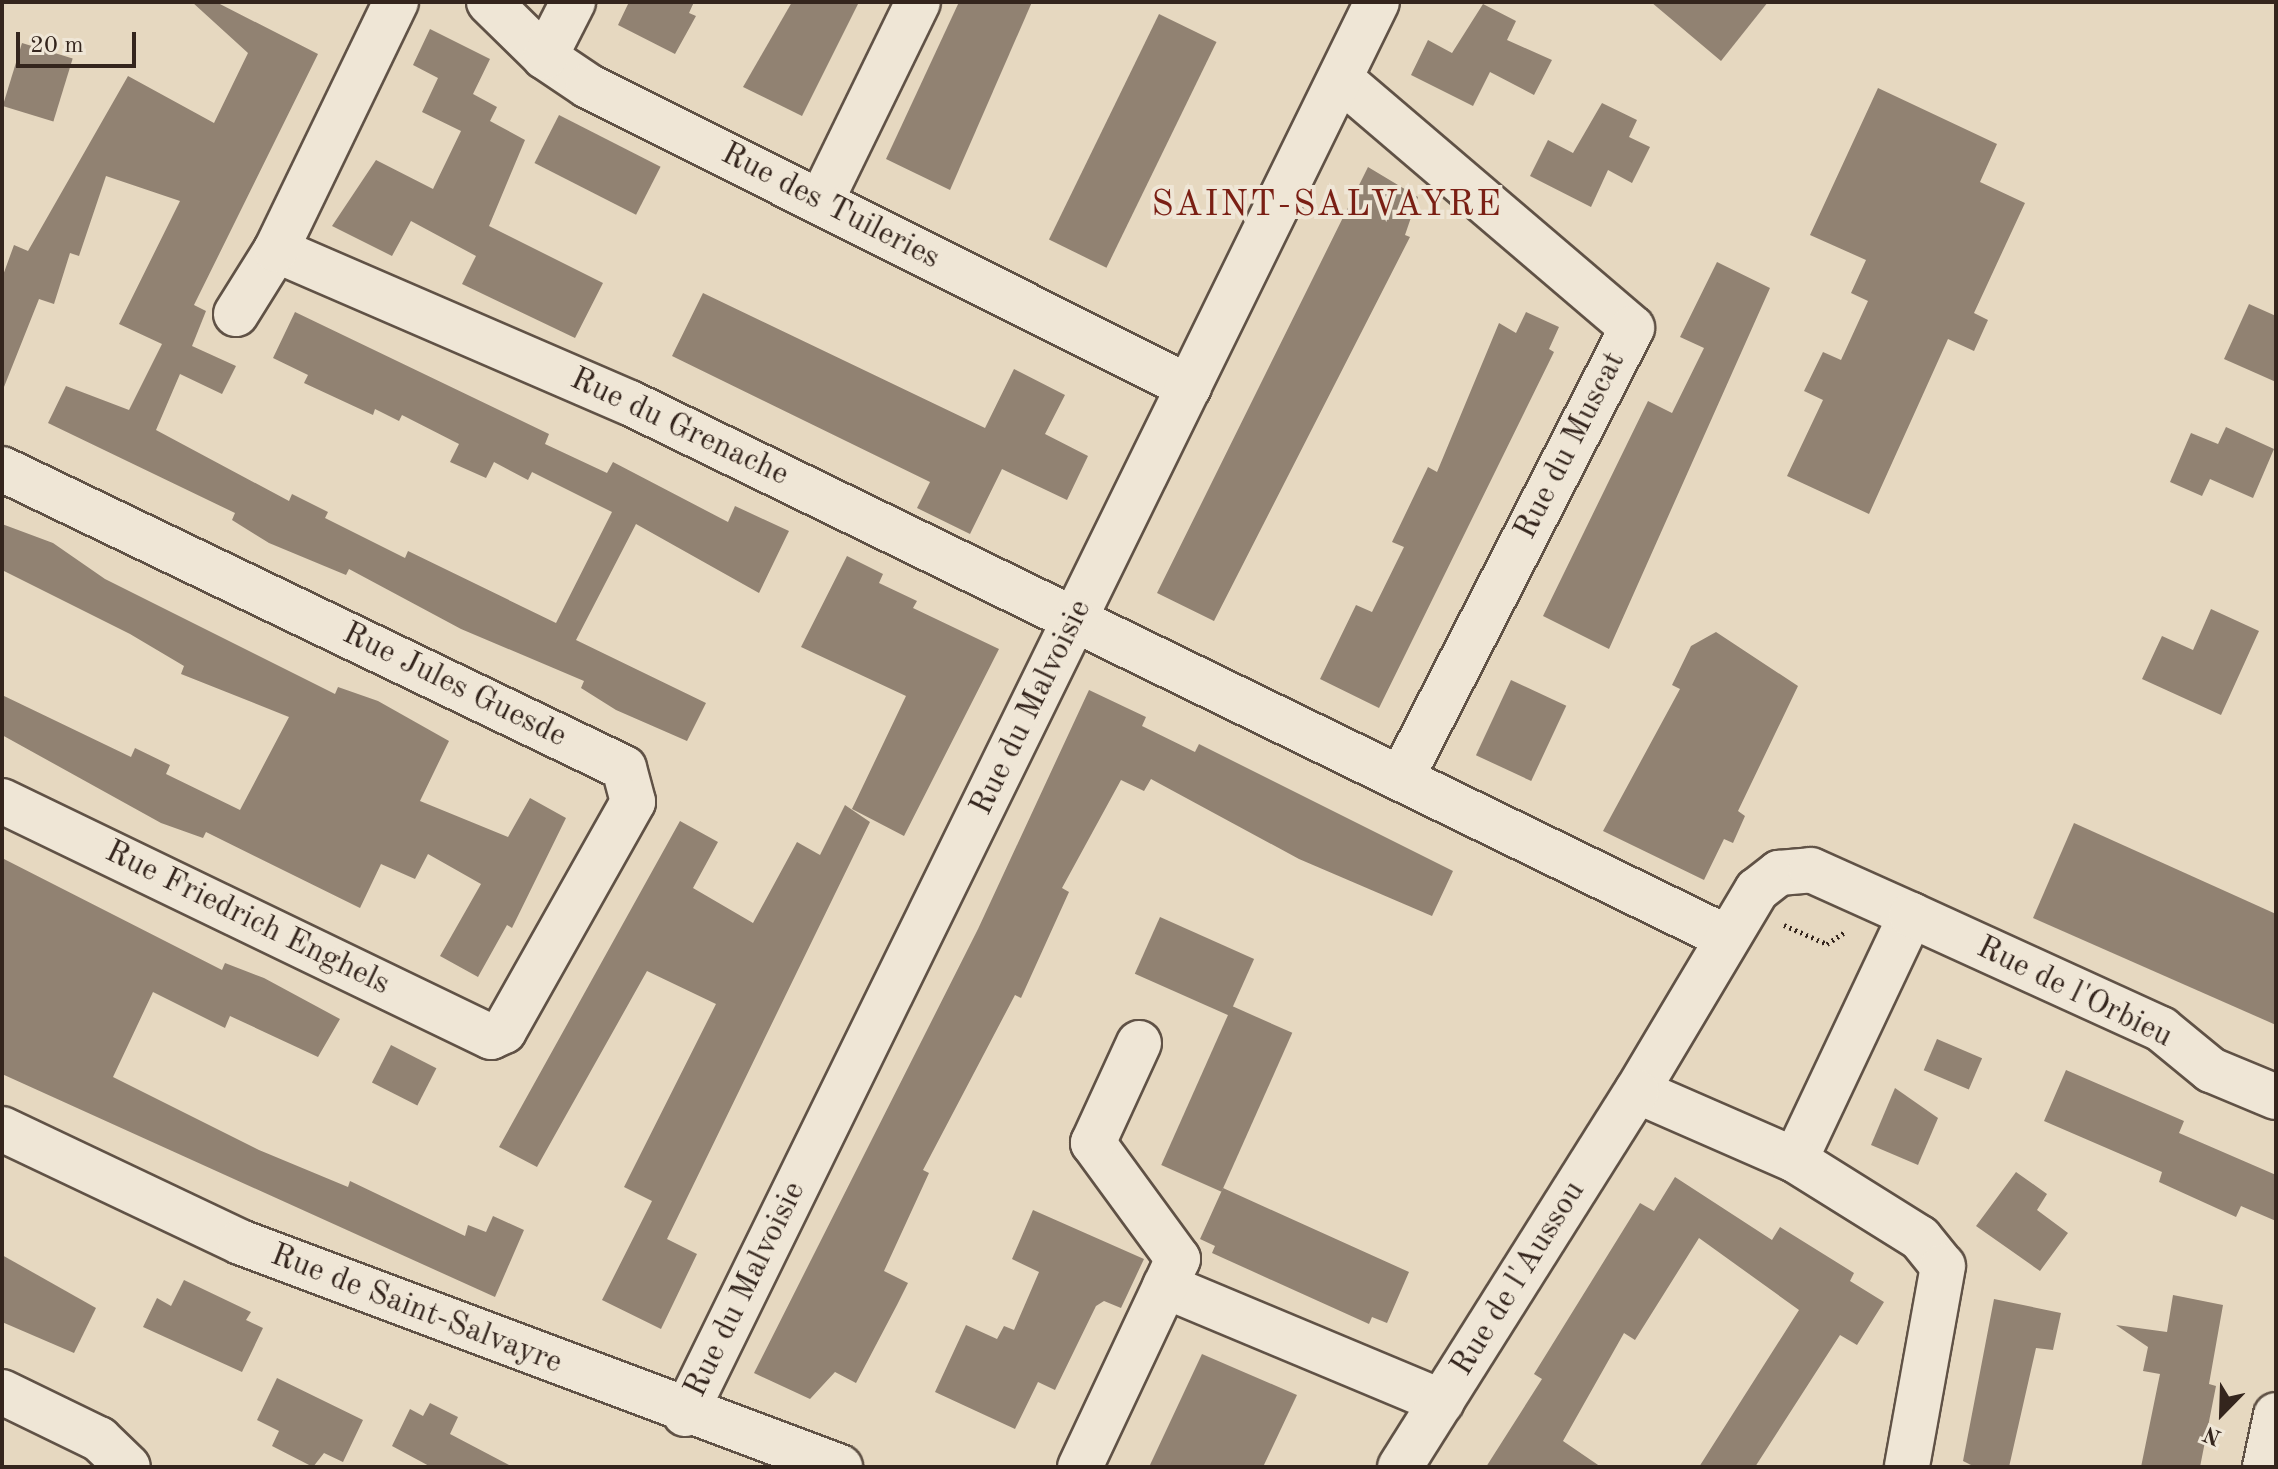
<!DOCTYPE html>
<html>
<head>
<meta charset="utf-8">
<style>
  body { margin:0 }
  #map { position:relative; width:2278px; height:1469px; overflow:hidden; background:#e6d8c0; font-family:"Old Standard TT",serif }
  div>[style] { position:absolute }
  [style*='--x'] { left:calc(var(--x)*1px); top:calc(var(--y)*1px); width:calc(var(--w)*1px); rotate:calc(var(--a)*1deg) }
  .building>* { inset:0; background:#918272; transform-origin:0 0 }
  .path>* { height:5px; margin-top:-2.5px; transform-origin:0; background:repeating-linear-gradient(90deg,#34251d 0 2px,transparent 0 6px) }
  .roads { filter:drop-shadow(2px 0 #605246) drop-shadow(-2px 0 #605246) drop-shadow(0 2px #605246) drop-shadow(0 -2px #605246) }
  .minor>* { height:44px; margin:-22px; padding:0 22px; transform-origin:22px; border-radius:22px; background:#efe6d6 }
  span { translate:-50% -50%; white-space:nowrap; text-align:center; line-height:1.15; -webkit-text-stroke:8px #efe6d6; paint-order:stroke }
  .street-label { font-size:32px; color:#34251d }
  .quarter-label { font-size:36px; color:#7a1f14; letter-spacing:2px }
  .frame { position:absolute; inset:0; border:4px solid #34251d; pointer-events:none }
  .north { position:absolute; left:2182px; top:1373px; width:80px; height:80px; -webkit-text-stroke:6px #efe6d6; paint-order:stroke; rotate:203deg; font-size:22px; font-weight:700; line-height:32px; text-align:center; color:#34251d }
  .north::after { content:''; display:block; margin:auto; width:28px; height:36px; background:#34251d; clip-path:polygon(50% 0,100% 100%,50% 72%,0 100%) }
  .scale { position:absolute; left:16px; top:32px; width:120px; height:36px; box-sizing:border-box; border:4px solid #34251d; border-top:0; padding-left:10px; font-size:24px; line-height:28px; white-space:nowrap; color:#34251d; -webkit-text-stroke:6px #efe6d6; paint-order:stroke }
</style>
</head>
<body>
<div id="map">
  <div class="building">
    <div style="clip-path:polygon(192px 2px,216px 2px,318px 54px,194px 305px,206px 311px,192px 346px,236px 366px,222px 394px,180px 374px,156px 430px,289px 501px,292px 494px,328px 512px,325px 518px,405px 558px,408px 551px,556px 623px,612px 512px,532px 472px,528px 480px,494px 462px,486px 478px,450px 462px,459px 444px,402px 415px,399px 421px,375px 409px,373px 415px,304px 383px,308px 375px,273px 358px,295px 312px,549px 434px,545px 444px,607px 473px,613px 462px,728px 522px,735px 506px,789px 531px,759px 593px,636px 524px,576px 640px,706px 703px,687px 741px,616px 710px,581px 688px,584px 681px,461px 629px,349px 569px,346px 575px,269px 543px,232px 520px,235px 513px,48px 423px,66px 386px,129px 410px,162px 344px,119px 324px,180px 201px,106px 176px,79px 256px,70px 253px,54px 304px,39px 299px,2px 392px,2px 278px,14px 245px,28px 251px,128px 76px,214px 123px,248px 53px)"></div>
    <div style="clip-path:polygon(629px 2px,694px 2px,689px 13px,696px 16px,675px 54px,618px 25px)"></div>
    <div style="clip-path:polygon(792px 2px,859px 2px,802px 116px,743px 87px)"></div>
    <div style="clip-path:polygon(959px 2px,1032px 2px,950px 190px,886px 159px)"></div>
    <div style="clip-path:polygon(1651px 2px,1768px 2px,1721px 61px)"></div>
    <div style="clip-path:polygon(1483px 4px,1516px 21px,1507px 40px,1552px 60px,1534px 95px,1490px 72px,1473px 106px,1411px 75px,1428px 40px,1452px 53px)"></div>
    <div style="left:1159px;top:14px;width:64px;height:251px;rotate:26deg"></div>
    <div style="clip-path:polygon(430px 29px,490px 59px,473px 94px,497px 107px,490px 121px,525px 140px,489px 226px,603px 283px,575px 338px,462px 284px,476px 256px,411px 221px,392px 256px,332px 226px,376px 160px,433px 189px,461px 131px,422px 112px,438px 78px,413px 65px)"></div>
    <div style="left:22px;top:43px;width:53px;height:66px;rotate:17deg"></div>
    <div style="clip-path:polygon(1878px 88px,1997px 144px,1980px 182px,2025px 203px,1974px 313px,1988px 320px,1974px 351px,1948px 339px,1869px 514px,1787px 476px,1823px 400px,1804px 391px,1823px 352px,1841px 360px,1868px 301px,1851px 293px,1866px 260px,1810px 235px)"></div>
    <div style="clip-path:polygon(1602px 103px,1637px 120px,1629px 137px,1650px 147px,1632px 183px,1608px 170px,1591px 207px,1530px 176px,1548px 140px,1573px 153px)"></div>
    <div style="left:559px;top:115px;width:114px;height:54px;rotate:27deg"></div>
    <div style="clip-path:polygon(1368px 167px,1418px 197px,1405px 235px,1410px 237px,1214px 621px,1157px 593px)"></div>
    <div style="clip-path:polygon(1717px 262px,1770px 288px,1609px 649px,1543px 616px,1648px 401px,1672px 413px,1704px 348px,1680px 337px)"></div>
    <div style="clip-path:polygon(703px 293px,985px 428px,1014px 369px,1065px 395px,1045px 434px,1088px 456px,1067px 500px,1002px 469px,970px 534px,917px 508px,930px 482px,672px 356px)"></div>
    <div style="clip-path:polygon(2249px 304px,2276px 316px,2276px 382px,2224px 359px)"></div>
    <div style="clip-path:polygon(1526px 312px,1559px 327px,1549px 349px,1554px 352px,1379px 708px,1320px 679px,1356px 605px,1372px 612px,1404px 547px,1392px 542px,1428px 467px,1437px 472px,1499px 323px,1516px 333px)"></div>
    <div style="clip-path:polygon(2226px 427px,2274px 449px,2253px 498px,2210px 479px,2202px 496px,2170px 482px,2191px 433px,2218px 444px)"></div>
    <div style="clip-path:polygon(2px 524px,53px 543px,105px 579px,335px 694px,338px 687px,378px 701px,449px 741px,420px 801px,508px 837px,530px 798px,566px 818px,512px 928px,507px 925px,478px 977px,440px 956px,481px 884px,428px 854px,415px 879px,381px 864px,360px 908px,206px 832px,203px 838px,161px 823px,2px 735px,2px 695px,131px 757px,135px 748px,170px 765px,166px 774px,240px 810px,289px 717px,181px 674px,184px 666px,130px 634px,2px 570px)"></div>
    <div style="clip-path:polygon(847px 556px,883px 574px,879px 583px,917px 601px,913px 608px,999px 649px,904px 836px,852px 809px,906px 696px,801px 647px)"></div>
    <div style="clip-path:polygon(2211px 609px,2259px 631px,2221px 715px,2142px 679px,2162px 636px,2193px 650px)"></div>
    <div style="clip-path:polygon(1716px 632px,1798px 686px,1738px 811px,1745px 816px,1733px 843px,1724px 839px,1704px 880px,1603px 831px,1680px 689px,1672px 685px,1691px 646px)"></div>
    <div style="left:1511px;top:680px;width:61px;height:83px;rotate:25deg"></div>
    <div style="clip-path:polygon(1089px 690px,1146px 717px,1142px 726px,1195px 752px,1199px 744px,1453px 871px,1432px 916px,1299px 859px,1151px 779px,1144px 791px,1121px 780px,1062px 888px,1069px 892px,1021px 998px,1015px 995px,923px 1170px,929px 1173px,884px 1271px,908px 1283px,897px 1305px,856px 1383px,835px 1372px,810px 1399px,754px 1373px,978px 929px)"></div>
    <div style="clip-path:polygon(845px 805px,870px 822px,667px 1239px,697px 1254px,661px 1329px,602px 1300px,652px 1201px,624px 1187px,716px 1004px,647px 971px,537px 1167px,499px 1147px,680px 821px,718px 842px,693px 888px,753px 923px,797px 842px,820px 855px)"></div>
    <div style="clip-path:polygon(2074px 823px,2276px 914px,2276px 1025px,2033px 918px)"></div>
    <div style="clip-path:polygon(2px 858px,222px 970px,225px 963px,264px 978px,340px 1019px,318px 1057px,230px 1016px,225px 1028px,153px 992px,113px 1077px,259px 1150px,348px 1187px,350px 1181px,465px 1236px,468px 1225px,486px 1232px,493px 1216px,524px 1230px,495px 1297px,2px 1074px)"></div>
    <div style="left:1160px;top:917px;width:103px;height:62px;rotate:24deg"></div>
    <div style="left:1232px;top:1006px;width:66px;height:174px;rotate:24deg"></div>
    <div style="left:1937px;top:1039px;width:49px;height:34px;rotate:23deg"></div>
    <div style="left:391px;top:1045px;width:51px;height:42px;rotate:27deg"></div>
    <div style="clip-path:polygon(2066px 1070px,2184px 1121px,2179px 1133px,2276px 1175px,2276px 1221px,2241px 1206px,2236px 1217px,2159px 1182px,2162px 1172px,2044px 1121px)"></div>
    <div style="clip-path:polygon(1895px 1088px,1938px 1118px,1918px 1165px,1871px 1145px)"></div>
    <div style="clip-path:polygon(2016px 1172px,2047px 1194px,2037px 1210px,2068px 1233px,2040px 1271px,1976px 1226px)"></div>
    <div style="clip-path:polygon(1675px 1177px,1772px 1240px,1780px 1227px,1854px 1273px,1850px 1281px,1884px 1302px,1857px 1345px,1840px 1335px,1755px 1467px,1699px 1467px,1799px 1310px,1699px 1238px,1635px 1340px,1624px 1333px,1563px 1441px,1601px 1467px,1486px 1467px,1542px 1379px,1534px 1374px,1640px 1203px,1654px 1211px)"></div>
    <div style="clip-path:polygon(1223px 1188px,1409px 1272px,1387px 1323px,1372px 1317px,1369px 1324px,1212px 1253px,1215px 1246px,1200px 1239px)"></div>
    <div style="clip-path:polygon(1033px 1210px,1144px 1259px,1121px 1308px,1104px 1301px,1096px 1306px,1055px 1390px,1038px 1382px,1015px 1429px,935px 1392px,966px 1325px,997px 1339px,1004px 1326px,1014px 1330px,1039px 1272px,1012px 1259px)"></div>
    <div style="clip-path:polygon(2px 1255px,96px 1308px,74px 1353px,2px 1322px)"></div>
    <div style="clip-path:polygon(184px 1280px,251px 1312px,246px 1320px,263px 1328px,242px 1372px,143px 1327px,157px 1298px,171px 1306px)"></div>
    <div style="clip-path:polygon(2173px 1295px,2223px 1305px,2209px 1384px,2216px 1386px,2200px 1467px,2141px 1467px,2160px 1374px,2143px 1371px,2148px 1347px,2116px 1325px,2167px 1332px)"></div>
    <div style="clip-path:polygon(1994px 1299px,2061px 1313px,2053px 1350px,2036px 1348px,2009px 1467px,1975px 1467px,1963px 1461px)"></div>
    <div style="clip-path:polygon(1202px 1354px,1297px 1395px,1263px 1467px,1149px 1467px)"></div>
    <div style="clip-path:polygon(277px 1378px,363px 1420px,343px 1462px,324px 1453px,313px 1467px,272px 1446px,279px 1431px,257px 1420px)"></div>
    <div style="clip-path:polygon(430px 1403px,458px 1417px,450px 1434px,513px 1467px,431px 1467px,392px 1446px,410px 1409px,423px 1416px)"></div>
  </div>
  <div class="path">
    <div style="--x:1784;--y:925;--w:47;--a:23.8"></div>
    <div style="--x:1827;--y:944;--w:23;--a:-34"></div>
  </div>
  <div class="roads">
    <div class="minor">
      <div style="--x:489;--y:2;--w:78;--a:44.5"></div>
      <div style="--x:545;--y:57;--w:52;--a:34"></div>
      <div style="--x:588;--y:86;--w:672;--a:26.6"></div>
      <div style="--x:545;--y:57;--w:62;--a:-63"></div>
      <div style="--x:1343;--y:81;--w:380;--a:40.5"></div>
      <div style="--x:1632;--y:328;--w:502;--a:117.13"></div>
      <div style="--x:821;--y:201;--w:221;--a:-64"></div>
      <div style="--x:276;--y:250;--w:386;--a:23.4"></div>
      <div style="--x:630;--y:403;--w:1221;--a:25.98"></div>
      <div style="--x:236;--y:314;--w:75;--a:-58"></div>
      <div style="--x:276;--y:250;--w:276;--a:-64.2"></div>
      <div style="--x:2;--y:469;--w:690;--a:25.67"></div>
      <div style="--x:624;--y:768;--w:35;--a:75"></div>
      <div style="--x:633;--y:802;--w:263;--a:119.4"></div>
      <div style="--x:504;--y:1031;--w:14;--a:155"></div>
      <div style="--x:491;--y:1037;--w:543;--a:-154.24"></div>
      <div style="--x:1911;--y:915;--w:271;--a:115.3"></div>
      <div style="--x:1795;--y:1160;--w:172;--a:-156.4"></div>
      <div style="--x:1637;--y:1091;--w:234;--a:-59.2"></div>
      <div style="--x:1757;--y:890;--w:28;--a:-38"></div>
      <div style="--x:1779;--y:873;--w:32;--a:-5"></div>
      <div style="--x:1811;--y:870;--w:110;--a:24.2"></div>
      <div style="--x:1911;--y:915;--w:275;--a:24.5"></div>
      <div style="--x:2161;--y:1029;--w:65;--a:39.4"></div>
      <div style="--x:2211;--y:1070;--w:70;--a:22.6"></div>
      <div style="--x:2;--y:1129;--w:263;--a:25.4"></div>
      <div style="--x:240;--y:1242;--w:641;--a:20.56"></div>
      <div style="--x:1795;--y:1160;--w:147;--a:32"></div>
      <div style="--x:1920;--y:1238;--w:36;--a:51"></div>
      <div style="--x:1943;--y:1266;--w:204;--a:100.2"></div>
      <div style="--x:1165;--y:1286;--w:300;--a:22.7"></div>
      <div style="--x:2;--y:1392;--w:108;--a:25.9"></div>
      <div style="--x:99;--y:1439;--w:40;--a:44"></div>
      <div style="--x:685;--y:1414;--w:1572;--a:-63.89"></div>
      <div style="--x:1080;--y:1467;--w:230;--a:-64.8"></div>
      <div style="--x:1178;--y:1259;--w:144;--a:-126.2"></div>
      <div style="--x:1093;--y:1143;--w:110;--a:-65.3"></div>
      <div style="--x:1400;--y:1467;--w:444;--a:-57.8"></div>
      <div style="--x:2265;--y:1467;--w:53;--a:-78.1"></div>
    </div>
  </div>
  <div class="street-label">
    <span style="left:830px;top:207px;rotate:27deg">Rue des Tuileries</span>
    <span style="left:679px;top:428px;rotate:25deg">Rue du Grenache</span>
    <span style="left:1571px;top:446px;rotate:-63deg">Rue du Muscat</span>
    <span style="left:454px;top:686px;rotate:26deg">Rue Jules Guesde</span>
    <span style="left:1032px;top:708px;rotate:-64deg">Rue du Malvoisie</span>
    <span style="left:247px;top:919px;rotate:26deg">Rue Friedrich Enghels</span>
    <span style="left:2074px;top:993px;rotate:26deg">Rue de l'Orbieu</span>
    <span style="left:1519px;top:1279px;rotate:-58deg">Rue de l'Aussou</span>
    <span style="left:746px;top:1290px;rotate:-64deg">Rue du Malvoisie</span>
    <span style="left:416px;top:1310px;rotate:21deg">Rue de Saint-Salvayre</span>
  </div>
  <div class="quarter-label">
    <span style="left:1327px;top:207px">SAINT-SALVAYRE</span>
  </div>
  <div class="frame"></div>
  <div class="north">N</div>
  <div class="scale">20 m</div>
</div>
</body>
</html>
